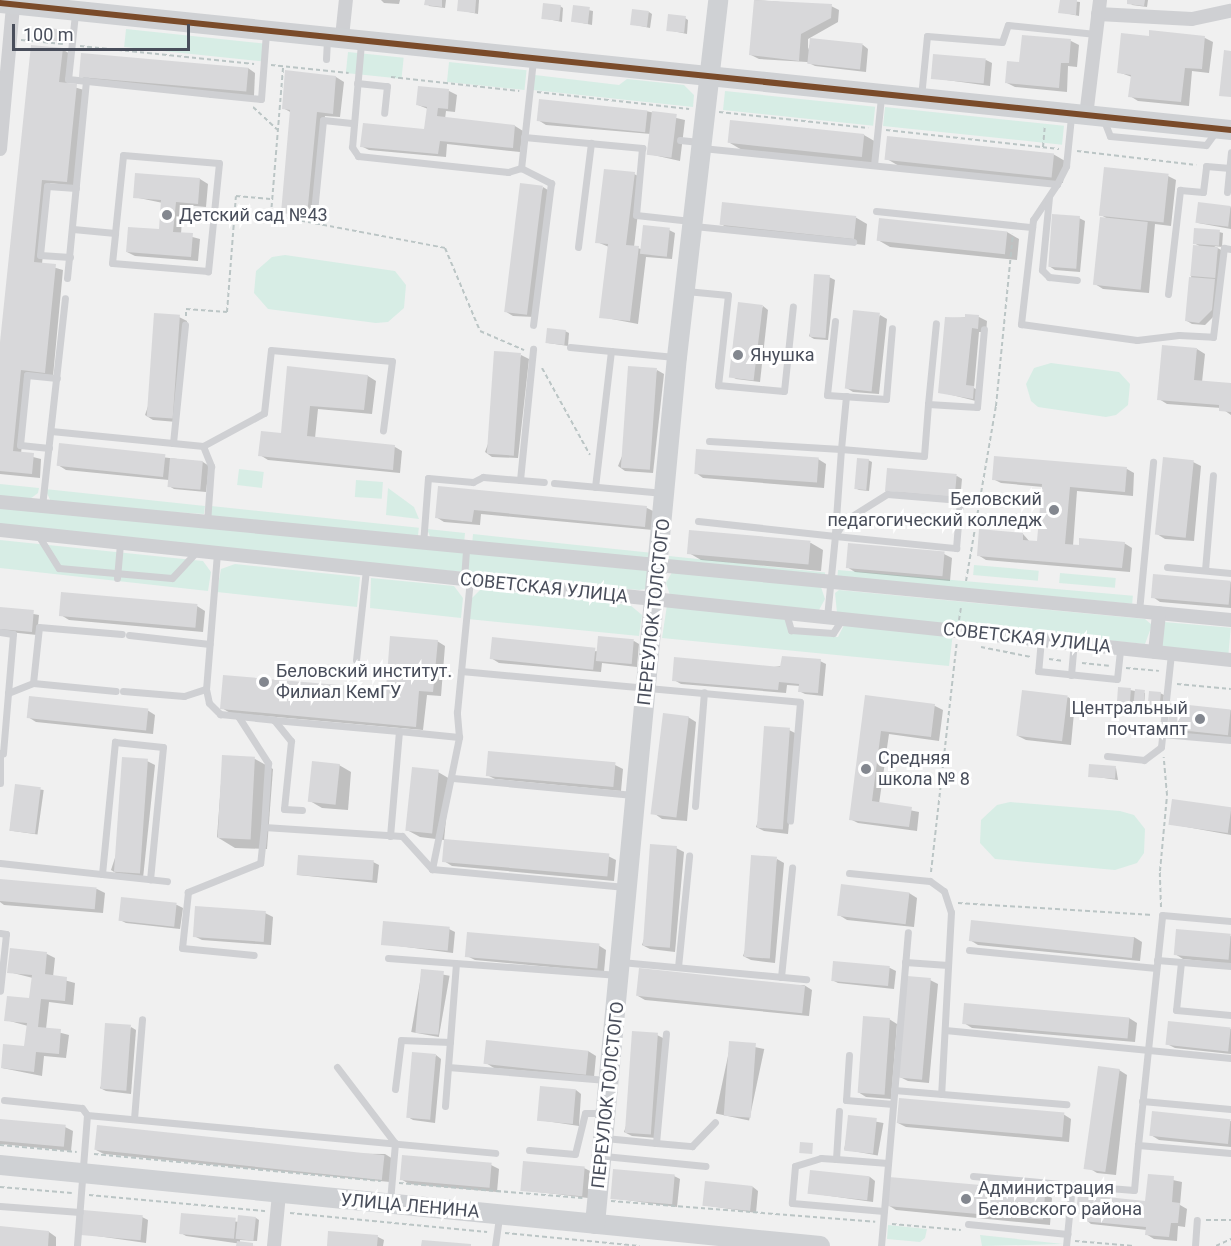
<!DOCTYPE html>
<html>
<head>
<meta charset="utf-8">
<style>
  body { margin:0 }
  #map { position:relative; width:1231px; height:1246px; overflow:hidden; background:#f0f0f0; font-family:Roboto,sans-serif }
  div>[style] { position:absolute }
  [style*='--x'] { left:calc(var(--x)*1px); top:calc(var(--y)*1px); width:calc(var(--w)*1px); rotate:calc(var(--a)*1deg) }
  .green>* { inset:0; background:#d7ede5; transform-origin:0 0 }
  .shadow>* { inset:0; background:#0003; transform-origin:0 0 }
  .building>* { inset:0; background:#d8d8da; transform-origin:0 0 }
  .path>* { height:2px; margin-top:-1px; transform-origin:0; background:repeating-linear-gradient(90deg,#bbc5c5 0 4.5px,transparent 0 7.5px) }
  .lane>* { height:7px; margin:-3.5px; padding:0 3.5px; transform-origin:3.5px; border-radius:3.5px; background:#cfd0d3 }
  .street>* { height:14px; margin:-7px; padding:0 7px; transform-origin:7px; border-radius:7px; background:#cfd0d3 }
  .secondary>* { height:20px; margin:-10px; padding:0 10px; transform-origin:10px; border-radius:10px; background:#cfd1d4 }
  .bus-1>* { height:6px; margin:-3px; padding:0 3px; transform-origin:3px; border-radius:3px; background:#7a4b2a }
  .dots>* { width:16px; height:16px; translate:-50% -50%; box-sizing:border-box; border:3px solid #fff; border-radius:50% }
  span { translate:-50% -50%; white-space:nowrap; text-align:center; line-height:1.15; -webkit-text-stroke:6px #fff; paint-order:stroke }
  .poi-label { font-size:18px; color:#494e5b }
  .left { translate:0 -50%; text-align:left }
  .right { translate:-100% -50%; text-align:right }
  .street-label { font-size:18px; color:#494e5b }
  .scale { position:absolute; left:12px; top:24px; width:178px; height:27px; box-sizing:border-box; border:3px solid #494e5b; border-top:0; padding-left:8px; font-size:18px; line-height:21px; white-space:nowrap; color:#494e5b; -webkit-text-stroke:4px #fff; paint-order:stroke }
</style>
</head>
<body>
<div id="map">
  <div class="green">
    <div style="left:126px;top:29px;width:138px;height:18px;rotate:6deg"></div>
    <div style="left:348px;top:52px;width:56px;height:21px;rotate:6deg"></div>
    <div style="left:449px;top:62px;width:78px;height:20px;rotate:6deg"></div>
    <div style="clip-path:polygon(535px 75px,619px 85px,627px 79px,684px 85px,694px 95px,693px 107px,533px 90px)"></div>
    <div style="left:725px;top:91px;width:151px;height:19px;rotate:6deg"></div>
    <div style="left:885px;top:107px;width:180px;height:19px;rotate:6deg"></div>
    <div style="clip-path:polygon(285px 255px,395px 271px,406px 285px,404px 308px,388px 322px,376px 323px,268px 309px,254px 293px,256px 271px,272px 257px)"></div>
    <div style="clip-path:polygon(1051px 363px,1119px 372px,1130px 384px,1128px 405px,1116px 415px,1106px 417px,1038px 407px,1031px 401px,1026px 384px,1034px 368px)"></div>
    <div style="left:239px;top:469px;width:25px;height:16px;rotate:7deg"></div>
    <div style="left:356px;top:480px;width:27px;height:17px;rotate:4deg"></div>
    <div style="clip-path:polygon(0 484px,39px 488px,38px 493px,30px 499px,0 499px)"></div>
    <div style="clip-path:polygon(388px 488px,414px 507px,419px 519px,386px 515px)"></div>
    <div style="clip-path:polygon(45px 489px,205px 506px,204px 514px,52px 504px)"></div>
    <div style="left:211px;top:506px;width:209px;height:11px;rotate:6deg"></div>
    <div style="clip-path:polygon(0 507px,651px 571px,646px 589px,639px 590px,0 525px)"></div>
    <div style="clip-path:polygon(427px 529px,465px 533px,464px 544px,431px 539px)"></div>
    <div style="clip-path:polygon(473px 534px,653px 553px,650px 560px,472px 545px)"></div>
    <div style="clip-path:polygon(0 540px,203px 561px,211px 572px,208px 591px,0 568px)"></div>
    <div style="left:669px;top:556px;width:157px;height:8px;rotate:6deg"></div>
    <div style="clip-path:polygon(235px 564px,360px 577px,357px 607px,217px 592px,221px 569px)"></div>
    <div style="left:974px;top:565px;width:65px;height:10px;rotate:5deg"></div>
    <div style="left:838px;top:570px;width:296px;height:8px;rotate:5deg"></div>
    <div style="clip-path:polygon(672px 572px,821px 587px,825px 599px,819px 610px,670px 595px,666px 583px)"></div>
    <div style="left:1060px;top:573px;width:56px;height:10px;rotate:5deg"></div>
    <div style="clip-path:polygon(371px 578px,454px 586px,463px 598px,461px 618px,370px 608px)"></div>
    <div style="clip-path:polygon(481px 589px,630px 605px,642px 615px,639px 636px,468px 619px,469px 601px)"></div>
    <div style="clip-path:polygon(839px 590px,1145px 619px,1152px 625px,1145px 644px,837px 613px,835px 593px)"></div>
    <div style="clip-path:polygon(667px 605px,786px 617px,789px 633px,838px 637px,845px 623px,953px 633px,949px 666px,662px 638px)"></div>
    <div style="left:1164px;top:622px;width:67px;height:30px;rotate:5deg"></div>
    <div style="clip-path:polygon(1010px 802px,1120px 811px,1134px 815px,1145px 829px,1144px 853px,1137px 863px,1115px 870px,995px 859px,980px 843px,981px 820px,997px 805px)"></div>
    <div style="clip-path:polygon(888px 1225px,927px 1229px,925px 1238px,920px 1242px,887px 1239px)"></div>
    <div style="clip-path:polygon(980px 1235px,1063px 1244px,982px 1246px)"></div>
  </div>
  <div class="shadow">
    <div style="clip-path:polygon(381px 0,400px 0,399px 4px,384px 3px)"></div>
    <div style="clip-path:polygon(426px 0,446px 0,445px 8px,429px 6px)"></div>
    <div style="clip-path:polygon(460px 0,479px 0,478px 14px,459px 10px)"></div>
    <div style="clip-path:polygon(755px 0,831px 6px,839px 10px,838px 22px,808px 39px,808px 50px,812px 39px,863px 45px,868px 49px,866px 72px,815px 66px,807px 62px,759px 59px,751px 55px)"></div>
    <div style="clip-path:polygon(1061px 0,1080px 2px,1079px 16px,1060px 12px)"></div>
    <div style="clip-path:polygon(1129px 0,1148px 0,1147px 7px,1132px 5px)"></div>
    <div style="clip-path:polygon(560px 6px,563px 8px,562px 22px,543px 18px)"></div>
    <div style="clip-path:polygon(574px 7px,593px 11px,592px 25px,573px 21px)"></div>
    <div style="clip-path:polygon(649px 12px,652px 14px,650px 28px,631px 24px)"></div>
    <div style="clip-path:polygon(685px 18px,688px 20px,687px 34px,668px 30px)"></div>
    <div style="clip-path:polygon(64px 31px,67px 42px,50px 39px)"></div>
    <div style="clip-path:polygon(1023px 36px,1071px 41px,1079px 45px,1077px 67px,1068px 66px,1067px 92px,1015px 87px,1007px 83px,1020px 64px)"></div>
    <div style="clip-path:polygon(1150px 38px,1205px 38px,1213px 42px,1209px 73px,1192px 71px,1189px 106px,1138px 101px,1130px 96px,1132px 77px,1118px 72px)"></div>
    <div style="clip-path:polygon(62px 49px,70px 54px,67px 85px,84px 90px,74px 186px,50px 183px,42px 264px,63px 270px,53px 376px,29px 374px,21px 454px,41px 459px,40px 478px,0 474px,0 360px)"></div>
    <div style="clip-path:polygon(986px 60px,992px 63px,990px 86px,932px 78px)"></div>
    <div style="clip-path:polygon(248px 68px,255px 73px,254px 96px,88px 80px,80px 76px)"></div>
    <div style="clip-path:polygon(286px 72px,336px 77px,344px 82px,340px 117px,325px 116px,314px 219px,282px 212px,292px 113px,283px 108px)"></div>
    <div style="clip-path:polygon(449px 91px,457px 95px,455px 112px,446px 111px,445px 119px,515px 126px,523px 131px,520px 152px,447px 144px,446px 157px,369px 150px,361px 146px,426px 130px,428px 109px,418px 105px)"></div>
    <div style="clip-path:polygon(646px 111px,685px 120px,680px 161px,649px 154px,651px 134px,546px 125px,538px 120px)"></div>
    <div style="clip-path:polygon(864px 135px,876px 142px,874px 163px,742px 150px,730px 143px)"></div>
    <div style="clip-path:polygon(1053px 154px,1065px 161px,1063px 183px,899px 166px,887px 159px)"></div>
    <div style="clip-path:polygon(634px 174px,642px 178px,634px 247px,641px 249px,669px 230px,675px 233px,672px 259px,646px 257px,638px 324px,601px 317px,609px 247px,597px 242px)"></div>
    <div style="clip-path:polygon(1168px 176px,1176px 180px,1171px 226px,1155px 224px,1149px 293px,1103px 289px,1095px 284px,1108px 219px,1101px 215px)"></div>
    <div style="clip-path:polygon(200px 179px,208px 184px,206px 207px,183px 205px,181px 234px,200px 239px,198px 261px,135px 256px,127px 252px,160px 231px,163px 203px,134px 197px)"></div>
    <div style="clip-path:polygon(543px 187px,551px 192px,535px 317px,513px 316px,505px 311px)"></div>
    <div style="clip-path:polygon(1231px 207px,1231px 229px,1198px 223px)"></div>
    <div style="clip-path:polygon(855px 217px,867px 224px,865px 245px,733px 231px,721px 224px)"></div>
    <div style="clip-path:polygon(1079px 218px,1085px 221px,1080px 272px,1055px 270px,1049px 266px)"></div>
    <div style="clip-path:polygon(1007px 232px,1019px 239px,1017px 260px,890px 247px,878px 240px)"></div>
    <div style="clip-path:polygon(1219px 232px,1223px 233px,1222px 247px,1214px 246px,1223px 251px,1217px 313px,1205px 325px,1192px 324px,1187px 321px,1194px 246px,1201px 247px,1194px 243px)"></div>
    <div style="clip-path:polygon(829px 277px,835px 280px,828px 340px,814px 339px,809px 336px)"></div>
    <div style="clip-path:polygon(763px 306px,768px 310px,760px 382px,736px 379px,731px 376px)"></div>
    <div style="clip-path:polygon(880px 315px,887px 319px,879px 394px,853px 392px,845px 387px)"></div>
    <div style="clip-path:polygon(179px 317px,187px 321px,177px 422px,153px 420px,145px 415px)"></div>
    <div style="clip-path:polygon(979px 317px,987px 321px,986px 332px,979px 332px,974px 388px,981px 392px,980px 402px,940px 392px,947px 318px)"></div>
    <div style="clip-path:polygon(565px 331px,569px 333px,568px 346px,548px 343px)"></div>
    <div style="clip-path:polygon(1197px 349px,1205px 354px,1202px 382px,1231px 385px,1231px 415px,1221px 408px,1167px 404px,1159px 399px)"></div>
    <div style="clip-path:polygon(521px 355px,529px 359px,518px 458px,492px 457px,485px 452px)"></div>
    <div style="clip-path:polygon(288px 368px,368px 376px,376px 381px,372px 414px,318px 409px,315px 438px,395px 447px,402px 451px,400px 473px,268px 460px,260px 455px,282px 434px)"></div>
    <div style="clip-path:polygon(657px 370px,664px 374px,653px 473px,625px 471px,618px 466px)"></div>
    <div style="clip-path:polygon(60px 445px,203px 462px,209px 466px,206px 492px,174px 489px,169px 486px,169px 480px,66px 470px,58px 465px)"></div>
    <div style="clip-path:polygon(818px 459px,826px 464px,824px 488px,703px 478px,696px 473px)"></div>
    <div style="clip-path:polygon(868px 460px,872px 462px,869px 491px,859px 490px,855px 488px)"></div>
    <div style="clip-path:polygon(1193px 462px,1201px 466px,1194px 541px,1165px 539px,1157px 534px)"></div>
    <div style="clip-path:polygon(1127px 469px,1134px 473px,1133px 496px,1077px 491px,1073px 546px,1124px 543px,1132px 548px,1130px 572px,986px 560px,978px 555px,1023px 534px,1030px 542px,1039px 543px,1043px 487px,1001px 483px,993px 479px)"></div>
    <div style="clip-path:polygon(957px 476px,962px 479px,960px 500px,892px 494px)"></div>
    <div style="clip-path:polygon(439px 488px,647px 508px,655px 512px,653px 530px,481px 514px,480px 525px,444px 522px,436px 517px)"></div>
    <div style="clip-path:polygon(811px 543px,823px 550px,821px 571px,701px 560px,689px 553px)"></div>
    <div style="clip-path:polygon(944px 554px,952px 558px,950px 581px,855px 572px,847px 567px)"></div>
    <div style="clip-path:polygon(1231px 582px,1231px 608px,1160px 602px,1153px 597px)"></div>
    <div style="clip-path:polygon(197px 606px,205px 611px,203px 632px,69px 620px,61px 615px)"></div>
    <div style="clip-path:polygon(0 608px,39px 615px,37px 635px,0 631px)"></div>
    <div style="clip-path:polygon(437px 641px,445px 646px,441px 696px,427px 695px,423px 730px,230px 713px,222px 708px,387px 691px)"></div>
    <div style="clip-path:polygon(634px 641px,639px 644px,637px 667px,602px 663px,601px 672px,499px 663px,491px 658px,599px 651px)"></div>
    <div style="clip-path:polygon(820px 661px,826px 664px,823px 696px,805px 694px,799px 691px,800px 686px,787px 685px,786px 693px,681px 684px,674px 680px)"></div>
    <div style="clip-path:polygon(1130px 690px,1145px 693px,1144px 706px,1119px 702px)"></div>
    <div style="clip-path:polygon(1160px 693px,1164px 695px,1162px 709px,1149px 706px)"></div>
    <div style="clip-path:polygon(866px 696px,935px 706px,943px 710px,939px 741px,889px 734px,879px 804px,919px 812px,917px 831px,858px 823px,850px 819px)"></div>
    <div style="clip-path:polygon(1068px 697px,1075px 702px,1071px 745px,1026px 740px,1018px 736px)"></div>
    <div style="clip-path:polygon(147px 710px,155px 715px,153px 734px,36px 722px,28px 717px)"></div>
    <div style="clip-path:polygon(1231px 710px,1231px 738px,1177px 733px,1169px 729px)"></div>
    <div style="clip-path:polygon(688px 717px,696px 722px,687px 821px,662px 819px,655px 814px)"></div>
    <div style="clip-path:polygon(789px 730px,797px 734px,788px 834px,764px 831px,756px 827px)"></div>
    <div style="clip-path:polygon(223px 757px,255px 759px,273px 769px,267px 849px,235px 848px,217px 837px)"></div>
    <div style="clip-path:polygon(147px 761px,155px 765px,143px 878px,119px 875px,111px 870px)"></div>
    <div style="clip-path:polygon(339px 765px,351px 772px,348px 810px,322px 808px,310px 801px)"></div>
    <div style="clip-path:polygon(615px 765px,623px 769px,621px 791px,495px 779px,487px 775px)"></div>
    <div style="clip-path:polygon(1116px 768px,1118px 780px,1090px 776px)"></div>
    <div style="clip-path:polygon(438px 772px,450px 779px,444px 840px,420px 837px,407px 830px)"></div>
    <div style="left:16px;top:786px;width:28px;height:45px;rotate:8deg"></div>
    <div style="clip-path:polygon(1231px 809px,1231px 835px,1170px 824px)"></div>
    <div style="clip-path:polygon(676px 848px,684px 852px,675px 952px,650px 949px,642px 945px)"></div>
    <div style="clip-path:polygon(608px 856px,616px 860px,614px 881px,452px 866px,444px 861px)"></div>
    <div style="clip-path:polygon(777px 859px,784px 863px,775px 963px,751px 960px,743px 956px)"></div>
    <div style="clip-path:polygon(373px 862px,379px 865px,377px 883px,298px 875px)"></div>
    <div style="clip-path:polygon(0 881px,97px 889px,105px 893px,103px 913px,4px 905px,0 902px)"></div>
    <div style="clip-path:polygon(909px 893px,917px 898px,914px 927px,847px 920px,839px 915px)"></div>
    <div style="clip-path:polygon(123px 899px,177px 905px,183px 908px,180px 929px,126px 923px,120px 920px)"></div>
    <div style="clip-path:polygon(265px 913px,273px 917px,271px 945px,202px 940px,194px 936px)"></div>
    <div style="clip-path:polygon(449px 929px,455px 932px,453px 953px,383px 944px)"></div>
    <div style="clip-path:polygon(1231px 936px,1231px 964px,1183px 959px,1175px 954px)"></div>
    <div style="clip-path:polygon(1134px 937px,1142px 942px,1140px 961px,978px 945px,970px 940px)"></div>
    <div style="clip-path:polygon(598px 945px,606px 950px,604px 972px,475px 960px,467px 956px)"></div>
    <div style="clip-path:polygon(11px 950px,47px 954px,55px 958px,53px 977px,75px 983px,73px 1005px,49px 1002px,46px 1029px,69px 1035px,66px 1058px,44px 1056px,42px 1076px,2px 1068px,26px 1048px,28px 1026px,6px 1020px,31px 1000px,33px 978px,9px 972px)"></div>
    <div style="clip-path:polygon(834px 962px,890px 968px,896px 971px,894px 989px,838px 983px,832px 980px)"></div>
    <div style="left:422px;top:971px;width:28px;height:62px;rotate:10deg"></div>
    <div style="clip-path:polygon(930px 980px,938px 984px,929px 1083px,908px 1081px,900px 1077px)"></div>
    <div style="clip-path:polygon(804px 985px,812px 990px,809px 1016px,645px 1000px,638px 996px)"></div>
    <div style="clip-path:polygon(1129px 1018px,1137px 1023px,1135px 1042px,972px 1028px,964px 1023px)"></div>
    <div style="clip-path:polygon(889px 1019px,897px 1024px,891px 1099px,866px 1097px,858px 1092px)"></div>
    <div style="clip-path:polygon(131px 1027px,136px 1030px,131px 1094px,106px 1091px,100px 1088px)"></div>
    <div style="clip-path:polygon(1231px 1029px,1231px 1054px,1175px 1048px,1167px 1044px)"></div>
    <div style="clip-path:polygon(657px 1035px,665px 1039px,656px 1138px,632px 1136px,624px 1132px)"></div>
    <div style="left:731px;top:1042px;width:34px;height:73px;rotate:12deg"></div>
    <div style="clip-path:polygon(588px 1051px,596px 1056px,594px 1077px,494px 1068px,486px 1063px)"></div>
    <div style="clip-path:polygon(436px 1055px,441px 1059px,435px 1123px,413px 1120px,408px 1117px)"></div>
    <div style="clip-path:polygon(1119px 1070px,1127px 1075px,1116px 1175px,1097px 1173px,1089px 1168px)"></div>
    <div style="clip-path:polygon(576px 1090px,581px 1094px,579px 1126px,539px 1120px)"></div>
    <div style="clip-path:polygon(1063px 1114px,1071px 1119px,1069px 1142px,906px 1127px,898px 1123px)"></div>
    <div style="left:850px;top:1117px;width:34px;height:33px;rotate:10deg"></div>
    <div style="clip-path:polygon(0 1120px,65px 1127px,73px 1131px,71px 1151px,0 1144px)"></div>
    <div style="clip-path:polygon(1231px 1121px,1231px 1147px,1159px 1140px,1151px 1135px)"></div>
    <div style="clip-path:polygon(96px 1150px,385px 1154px,393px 1159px,390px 1182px,104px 1154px)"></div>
    <div style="clip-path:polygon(491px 1165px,499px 1169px,497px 1192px,409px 1184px,401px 1179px)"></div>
    <div style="clip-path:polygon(584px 1168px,590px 1171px,588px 1198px,522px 1190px)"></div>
    <div style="clip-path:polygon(1149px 1175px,1182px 1182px,1180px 1205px,1187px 1209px,1185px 1227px,1178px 1226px,1177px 1241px,1154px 1239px,1146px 1234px,1147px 1230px,1091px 1224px,1077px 1212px,1147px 1203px)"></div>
    <div style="clip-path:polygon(674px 1176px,680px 1179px,677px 1207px,612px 1198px)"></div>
    <div style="clip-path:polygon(870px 1177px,875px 1181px,873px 1202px,809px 1193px)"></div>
    <div style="clip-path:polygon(753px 1187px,758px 1191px,756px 1213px,704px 1205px)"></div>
    <div style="clip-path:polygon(1044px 1193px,1052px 1198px,1050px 1225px,896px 1210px,888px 1205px)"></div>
    <div style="clip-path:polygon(183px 1215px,239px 1222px,256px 1218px,259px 1220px,257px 1241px,240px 1240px,240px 1243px,256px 1246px,186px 1236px,181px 1233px)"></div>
    <div style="clip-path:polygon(142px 1217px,148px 1220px,146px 1243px,83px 1234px)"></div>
    <div style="clip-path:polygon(0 1228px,49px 1232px,56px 1237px,56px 1246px,0 1246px)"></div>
    <div style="clip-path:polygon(330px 1232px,378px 1237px,384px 1240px,383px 1246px,329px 1246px)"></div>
  </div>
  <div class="building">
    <div style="clip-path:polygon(425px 0,442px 0,442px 7px,424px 5px)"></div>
    <div style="clip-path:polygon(458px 0,476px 0,475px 13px,457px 11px)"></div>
    <div style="clip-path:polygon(754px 0,832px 4px,831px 18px,801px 34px,799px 61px,749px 55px)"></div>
    <div style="clip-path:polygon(1060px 0,1077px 0,1076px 15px,1058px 13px)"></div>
    <div style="clip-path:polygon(1127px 0,1145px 0,1144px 6px,1127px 4px)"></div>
    <div style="left:543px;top:3px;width:18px;height:16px;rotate:6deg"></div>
    <div style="left:573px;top:5px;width:17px;height:17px;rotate:7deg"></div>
    <div style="left:632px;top:9px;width:17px;height:16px;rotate:7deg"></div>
    <div style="left:668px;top:14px;width:18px;height:17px;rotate:6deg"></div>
    <div style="left:50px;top:28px;width:15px;height:12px;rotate:8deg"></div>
    <div style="clip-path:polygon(1149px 30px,1205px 36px,1202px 69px,1185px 68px,1181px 102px,1128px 97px,1131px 75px,1117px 73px,1121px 33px,1149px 36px)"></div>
    <div style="clip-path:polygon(1022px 35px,1071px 39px,1069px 63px,1061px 63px,1059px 88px,1005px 83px,1007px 61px,1019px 62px)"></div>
    <div style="left:810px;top:38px;width:53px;height:26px;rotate:6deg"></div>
    <div style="clip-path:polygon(31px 45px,63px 48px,59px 82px,77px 84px,67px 182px,42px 180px,34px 262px,56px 264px,45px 373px,21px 370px,13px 451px,34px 453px,32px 474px,0 471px,0 342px)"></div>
    <div style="clip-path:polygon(1224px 50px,1231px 51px,1231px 97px,1219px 96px)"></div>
    <div style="left:81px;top:53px;width:168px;height:24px;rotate:5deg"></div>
    <div style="left:933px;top:54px;width:53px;height:25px;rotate:5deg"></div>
    <div style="clip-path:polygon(285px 70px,336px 76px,333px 114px,317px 112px,307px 216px,281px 213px,290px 110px,282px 109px)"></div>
    <div style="clip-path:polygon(418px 86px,449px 89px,448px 109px,438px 108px,437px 116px,515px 125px,513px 148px,440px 141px,438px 154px,360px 147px,363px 123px,424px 129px,427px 107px,416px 105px)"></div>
    <div style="left:539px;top:99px;width:109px;height:22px;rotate:6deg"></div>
    <div style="left:652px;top:111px;width:25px;height:44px;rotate:7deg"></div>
    <div style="left:730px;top:120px;width:135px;height:23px;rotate:6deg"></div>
    <div style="left:887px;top:136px;width:168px;height:24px;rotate:6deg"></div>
    <div style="left:1104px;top:167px;width:65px;height:49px;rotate:6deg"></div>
    <div style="clip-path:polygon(604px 169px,635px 172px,626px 245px,639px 246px,630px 321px,599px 318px,608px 244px,595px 243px)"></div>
    <div style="clip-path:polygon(135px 173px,200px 178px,198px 204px,176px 202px,173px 232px,193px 233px,191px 257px,126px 252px,128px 227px,159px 229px,161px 200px,133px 198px)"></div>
    <div style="left:520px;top:183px;width:23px;height:130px;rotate:7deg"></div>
    <div style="left:722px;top:202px;width:135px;height:23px;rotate:6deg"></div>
    <div style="left:1198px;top:202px;width:33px;height:21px;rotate:7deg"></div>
    <div style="left:1052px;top:214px;width:28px;height:53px;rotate:4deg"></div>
    <div style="left:1100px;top:217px;width:48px;height:68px;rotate:6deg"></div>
    <div style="left:879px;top:218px;width:129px;height:23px;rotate:6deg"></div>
    <div style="left:643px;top:225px;width:27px;height:29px;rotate:6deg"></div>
    <div style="left:1194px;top:228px;width:26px;height:16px;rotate:4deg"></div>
    <div style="left:1193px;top:245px;width:25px;height:31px;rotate:5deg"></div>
    <div style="left:814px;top:274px;width:16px;height:63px;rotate:4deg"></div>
    <div style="clip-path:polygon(1189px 277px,1215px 279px,1212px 310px,1199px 323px,1185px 321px)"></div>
    <div style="left:738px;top:302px;width:25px;height:76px;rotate:7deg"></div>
    <div style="left:853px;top:310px;width:27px;height:79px;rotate:6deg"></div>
    <div style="left:154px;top:313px;width:26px;height:104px;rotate:4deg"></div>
    <div style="clip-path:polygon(965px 314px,979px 315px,978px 329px,972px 328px,966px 385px,974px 386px,973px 399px,938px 393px,945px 317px,965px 318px)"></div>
    <div style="left:547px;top:328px;width:19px;height:15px;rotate:6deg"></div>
    <div style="clip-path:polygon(1162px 345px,1197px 348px,1194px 380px,1231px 383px,1231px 412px,1219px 411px,1219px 405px,1157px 400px)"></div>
    <div style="left:494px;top:351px;width:27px;height:103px;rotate:4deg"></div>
    <div style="clip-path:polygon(287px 366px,368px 375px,364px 410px,310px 406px,307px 436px,395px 445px,393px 470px,258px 456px,261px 431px,281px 433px)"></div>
    <div style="left:628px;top:366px;width:29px;height:102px;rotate:4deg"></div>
    <div style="left:59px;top:443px;width:107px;height:23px;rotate:6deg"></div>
    <div style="left:696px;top:449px;width:123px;height:25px;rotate:4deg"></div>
    <div style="clip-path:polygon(994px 456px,1127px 467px,1125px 492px,1070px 487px,1065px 544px,1079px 545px,1079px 538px,1125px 542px,1122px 568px,977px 556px,979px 529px,1023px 533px,1023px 540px,1037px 541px,1042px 484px,992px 480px)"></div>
    <div style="left:1163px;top:457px;width:31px;height:78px;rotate:6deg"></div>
    <div style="left:170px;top:458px;width:33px;height:29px;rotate:5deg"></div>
    <div style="left:857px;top:458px;width:12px;height:31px;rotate:5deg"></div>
    <div style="left:887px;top:468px;width:70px;height:23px;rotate:5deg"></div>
    <div style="clip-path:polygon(438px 486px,647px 506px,645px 527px,474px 510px,472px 522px,435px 518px)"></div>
    <div style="left:689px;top:530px;width:122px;height:24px;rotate:5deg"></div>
    <div style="left:848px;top:543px;width:97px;height:25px;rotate:5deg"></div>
    <div style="left:1153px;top:574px;width:78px;height:24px;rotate:5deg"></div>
    <div style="left:61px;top:592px;width:137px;height:24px;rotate:5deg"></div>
    <div style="left:0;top:607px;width:34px;height:22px;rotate:5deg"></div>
    <div style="clip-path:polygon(390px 636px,438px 640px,433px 692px,419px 691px,416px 727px,220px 709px,223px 675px,386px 689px)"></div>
    <div style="left:598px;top:636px;width:36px;height:25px;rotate:5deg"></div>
    <div style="left:492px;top:637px;width:104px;height:22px;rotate:6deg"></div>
    <div style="clip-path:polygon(782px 656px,821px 659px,818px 693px,798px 692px,799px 684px,779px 682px,778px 690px,672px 681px,674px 657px,780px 667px)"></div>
    <div style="left:1118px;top:687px;width:13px;height:16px;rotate:4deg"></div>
    <div style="left:1135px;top:689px;width:10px;height:16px;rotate:6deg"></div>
    <div style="left:1022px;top:690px;width:46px;height:46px;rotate:7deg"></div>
    <div style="left:1149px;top:691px;width:12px;height:16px;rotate:5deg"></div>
    <div style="clip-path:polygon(865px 695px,935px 704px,931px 737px,881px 731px,872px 801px,912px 807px,909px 827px,849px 820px)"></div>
    <div style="left:29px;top:696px;width:120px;height:22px;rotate:6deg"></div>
    <div style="left:1170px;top:703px;width:61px;height:26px;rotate:6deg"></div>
    <div style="left:663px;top:713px;width:26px;height:102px;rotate:7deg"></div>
    <div style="left:764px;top:726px;width:26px;height:102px;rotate:4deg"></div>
    <div style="left:488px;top:751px;width:128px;height:25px;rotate:5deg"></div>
    <div style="left:222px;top:755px;width:33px;height:83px;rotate:3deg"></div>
    <div style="left:122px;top:757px;width:26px;height:115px;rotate:4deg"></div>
    <div style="left:312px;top:761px;width:28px;height:41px;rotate:6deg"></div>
    <div style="left:1089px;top:764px;width:27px;height:13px;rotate:4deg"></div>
    <div style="left:412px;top:767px;width:27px;height:64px;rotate:6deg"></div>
    <div style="left:15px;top:784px;width:26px;height:47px;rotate:7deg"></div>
    <div style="left:1172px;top:799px;width:60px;height:26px;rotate:8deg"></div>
    <div style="left:444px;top:839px;width:166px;height:23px;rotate:5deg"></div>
    <div style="left:650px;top:844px;width:27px;height:102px;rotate:4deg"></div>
    <div style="left:298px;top:855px;width:76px;height:20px;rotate:4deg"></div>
    <div style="left:751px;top:855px;width:26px;height:102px;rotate:4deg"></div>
    <div style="left:0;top:879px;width:97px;height:22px;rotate:5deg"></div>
    <div style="left:841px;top:884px;width:69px;height:32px;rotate:7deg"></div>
    <div style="left:121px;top:897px;width:56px;height:24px;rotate:6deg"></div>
    <div style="left:195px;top:906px;width:71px;height:31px;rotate:4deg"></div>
    <div style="left:971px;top:920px;width:164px;height:21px;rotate:6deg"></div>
    <div style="left:383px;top:921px;width:67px;height:24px;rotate:5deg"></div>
    <div style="left:1176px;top:929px;width:55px;height:26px;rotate:5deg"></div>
    <div style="left:467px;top:932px;width:133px;height:25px;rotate:5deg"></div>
    <div style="clip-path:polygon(10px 948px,47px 952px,45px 974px,67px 977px,65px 1001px,41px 999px,38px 1027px,61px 1029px,59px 1054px,36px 1052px,34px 1072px,1px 1068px,3px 1044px,24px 1046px,27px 1023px,4px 1021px,7px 996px,29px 998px,32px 975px,7px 973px)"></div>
    <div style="left:833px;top:961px;width:57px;height:20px;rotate:5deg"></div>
    <div style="left:639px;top:968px;width:167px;height:28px;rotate:6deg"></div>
    <div style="left:421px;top:969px;width:23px;height:64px;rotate:5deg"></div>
    <div style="left:907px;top:976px;width:24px;height:102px;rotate:5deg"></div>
    <div style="left:964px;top:1003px;width:166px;height:21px;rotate:5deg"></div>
    <div style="left:863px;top:1016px;width:27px;height:77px;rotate:4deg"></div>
    <div style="left:1168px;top:1021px;width:63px;height:24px;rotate:6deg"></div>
    <div style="left:105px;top:1023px;width:26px;height:66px;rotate:4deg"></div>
    <div style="left:632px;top:1031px;width:26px;height:102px;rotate:4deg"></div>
    <div style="left:486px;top:1040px;width:103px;height:24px;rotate:6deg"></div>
    <div style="left:729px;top:1041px;width:27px;height:75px;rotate:4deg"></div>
    <div style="left:412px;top:1052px;width:24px;height:66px;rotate:5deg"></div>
    <div style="left:1098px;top:1066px;width:22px;height:104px;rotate:8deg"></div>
    <div style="left:540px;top:1086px;width:36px;height:35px;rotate:5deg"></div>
    <div style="left:899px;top:1098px;width:166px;height:25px;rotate:5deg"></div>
    <div style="left:1152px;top:1111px;width:79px;height:25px;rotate:6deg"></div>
    <div style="left:848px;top:1115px;width:29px;height:36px;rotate:6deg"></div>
    <div style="left:0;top:1119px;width:66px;height:22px;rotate:5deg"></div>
    <div style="left:97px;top:1125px;width:289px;height:25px;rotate:6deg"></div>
    <div style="left:800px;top:1142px;width:13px;height:11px;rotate:4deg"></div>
    <div style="left:402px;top:1155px;width:90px;height:25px;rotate:5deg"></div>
    <div style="left:523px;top:1161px;width:62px;height:30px;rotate:5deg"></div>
    <div style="left:613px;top:1169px;width:62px;height:30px;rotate:5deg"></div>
    <div style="left:810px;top:1170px;width:60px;height:24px;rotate:6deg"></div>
    <div style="clip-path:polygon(1148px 1174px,1174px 1176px,1172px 1202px,1180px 1203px,1178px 1223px,1171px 1223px,1169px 1237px,1145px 1235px,1146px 1227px,1082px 1221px,1082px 1214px,1076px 1213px,1078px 1194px,1145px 1201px)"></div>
    <div style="left:889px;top:1177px;width:157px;height:29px;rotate:5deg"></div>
    <div style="left:705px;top:1181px;width:48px;height:25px;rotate:6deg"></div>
    <div style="left:83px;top:1210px;width:60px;height:25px;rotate:5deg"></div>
    <div style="left:181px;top:1213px;width:55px;height:21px;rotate:5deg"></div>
    <div style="left:238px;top:1215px;width:18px;height:24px;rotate:6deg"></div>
    <div style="clip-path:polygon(0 1226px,49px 1231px,48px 1246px,0 1246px)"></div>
    <div style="clip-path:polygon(328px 1231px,378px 1235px,377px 1246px,327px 1246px)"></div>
    <div style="clip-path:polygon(422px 1240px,471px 1244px,471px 1246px,421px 1246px)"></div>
    <div style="clip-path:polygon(237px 1241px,253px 1243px,253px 1246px,236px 1246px)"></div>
  </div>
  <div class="path">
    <div style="--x:21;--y:40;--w:42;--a:5.4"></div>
    <div style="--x:80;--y:46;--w:175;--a:5.9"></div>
    <div style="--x:271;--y:65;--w:78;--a:5.9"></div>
    <div style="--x:283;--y:68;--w:147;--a:94.7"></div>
    <div style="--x:271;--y:215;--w:177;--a:10.7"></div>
    <div style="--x:445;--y:248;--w:90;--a:67.1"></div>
    <div style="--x:480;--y:331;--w:48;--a:23.4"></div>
    <div style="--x:391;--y:77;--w:129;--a:6.2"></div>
    <div style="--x:537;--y:92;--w:153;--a:6.4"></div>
    <div style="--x:253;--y:107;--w:33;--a:43"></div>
    <div style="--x:719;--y:112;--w:150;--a:6.1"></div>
    <div style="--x:886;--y:130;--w:174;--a:6.3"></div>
    <div style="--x:1043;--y:147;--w:21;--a:-85"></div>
    <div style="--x:1077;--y:151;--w:120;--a:6.7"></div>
    <div style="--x:186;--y:316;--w:7;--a:-90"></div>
    <div style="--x:186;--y:309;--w:41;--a:4.2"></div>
    <div style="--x:227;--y:312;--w:116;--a:-85.6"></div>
    <div style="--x:236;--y:196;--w:37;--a:5"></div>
    <div style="--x:542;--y:368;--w:99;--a:61.1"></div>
    <div style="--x:966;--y:581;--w:178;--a:-80.3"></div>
    <div style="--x:996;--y:406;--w:173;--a:-84.4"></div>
    <div style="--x:959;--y:620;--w:12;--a:-81"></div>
    <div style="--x:981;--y:647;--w:51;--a:11.3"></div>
    <div style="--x:1049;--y:659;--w:15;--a:8"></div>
    <div style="--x:1082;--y:663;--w:27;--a:6"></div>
    <div style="--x:1126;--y:668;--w:33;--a:5"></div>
    <div style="--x:1177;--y:684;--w:54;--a:5.3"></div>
    <div style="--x:931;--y:872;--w:231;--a:-83.6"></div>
    <div style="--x:958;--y:903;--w:195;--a:3.5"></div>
    <div style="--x:1161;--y:907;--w:36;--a:-92"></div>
    <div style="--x:1160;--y:871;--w:76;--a:-84.7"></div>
    <div style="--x:1167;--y:795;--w:38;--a:-95"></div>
    <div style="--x:0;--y:1145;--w:77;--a:5.2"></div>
    <div style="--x:94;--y:1154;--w:288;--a:5.4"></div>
    <div style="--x:399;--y:1183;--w:184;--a:4.7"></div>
    <div style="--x:0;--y:1187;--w:72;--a:4.8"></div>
    <div style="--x:89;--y:1195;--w:178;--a:5.2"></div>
    <div style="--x:611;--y:1201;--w:265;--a:4.5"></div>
    <div style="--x:290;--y:1213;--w:198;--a:5.5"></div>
    <div style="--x:1206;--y:1220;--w:25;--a:0"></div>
    <div style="--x:892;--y:1224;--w:69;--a:5"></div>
    <div style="--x:505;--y:1233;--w:135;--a:5.5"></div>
    <div style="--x:1075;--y:1241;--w:59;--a:4.8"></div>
    <div style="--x:1216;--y:1246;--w:17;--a:-25"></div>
  </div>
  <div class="lane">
    <div style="--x:75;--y:14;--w:65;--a:96.1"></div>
    <div style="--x:68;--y:79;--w:144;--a:6"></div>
    <div style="--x:211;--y:94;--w:50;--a:5.7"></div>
    <div style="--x:261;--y:99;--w:66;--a:-85.7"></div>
    <div style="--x:361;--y:43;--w:104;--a:94.9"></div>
    <div style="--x:352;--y:147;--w:11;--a:56"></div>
    <div style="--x:358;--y:156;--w:151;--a:6.1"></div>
    <div style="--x:508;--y:172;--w:14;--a:-17"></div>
    <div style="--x:326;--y:59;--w:21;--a:-87"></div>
    <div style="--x:533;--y:60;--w:109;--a:96.3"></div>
    <div style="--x:521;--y:168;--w:34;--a:27"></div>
    <div style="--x:551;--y:183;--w:143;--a:97.2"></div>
    <div style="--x:357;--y:83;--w:30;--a:6"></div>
    <div style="--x:387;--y:86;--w:27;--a:96"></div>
    <div style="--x:921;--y:97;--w:61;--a:-84.4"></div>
    <div style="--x:927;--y:36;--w:75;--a:4.6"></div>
    <div style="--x:1002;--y:42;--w:18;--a:-71"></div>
    <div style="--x:1008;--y:25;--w:88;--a:5.8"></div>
    <div style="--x:1103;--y:118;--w:19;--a:69"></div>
    <div style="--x:1110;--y:136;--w:96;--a:5.4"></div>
    <div style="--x:1206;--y:145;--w:17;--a:-54"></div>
    <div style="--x:524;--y:137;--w:119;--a:5.3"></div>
    <div style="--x:642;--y:148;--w:67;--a:95.1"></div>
    <div style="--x:636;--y:215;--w:55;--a:6.2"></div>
    <div style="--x:680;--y:140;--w:19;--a:6"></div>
    <div style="--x:702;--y:148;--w:357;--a:5.8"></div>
    <div style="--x:1057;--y:184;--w:20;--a:-63"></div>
    <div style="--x:1066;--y:166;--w:49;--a:-84.2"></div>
    <div style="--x:874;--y:165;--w:68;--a:-84.1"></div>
    <div style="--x:1057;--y:184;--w:43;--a:123.7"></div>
    <div style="--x:1033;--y:220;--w:105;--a:96.6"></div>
    <div style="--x:1021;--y:324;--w:117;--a:7.9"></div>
    <div style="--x:1137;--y:340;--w:42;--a:-6.8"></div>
    <div style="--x:1179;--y:335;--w:34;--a:3"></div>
    <div style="--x:1213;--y:337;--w:90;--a:-83"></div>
    <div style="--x:1224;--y:248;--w:7;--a:8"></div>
    <div style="--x:1227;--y:192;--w:40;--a:-84.3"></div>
    <div style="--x:1049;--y:197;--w:73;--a:95.5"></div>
    <div style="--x:1042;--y:270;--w:10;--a:45"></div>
    <div style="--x:1049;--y:277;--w:28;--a:6"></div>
    <div style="--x:876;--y:211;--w:157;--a:5.9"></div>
    <div style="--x:314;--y:212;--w:92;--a:-84.4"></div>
    <div style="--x:323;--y:120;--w:31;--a:6"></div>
    <div style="--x:694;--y:226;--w:160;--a:5.7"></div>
    <div style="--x:73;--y:229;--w:42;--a:5.4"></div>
    <div style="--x:115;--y:233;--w:78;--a:-84.1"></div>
    <div style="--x:123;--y:155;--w:96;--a:4.8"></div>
    <div style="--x:219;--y:163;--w:109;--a:95.8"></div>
    <div style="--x:208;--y:271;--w:96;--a:-175.2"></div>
    <div style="--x:112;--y:263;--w:30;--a:-84"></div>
    <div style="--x:578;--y:247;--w:105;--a:-82.9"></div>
    <div style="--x:70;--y:257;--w:30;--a:-176"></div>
    <div style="--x:40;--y:255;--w:69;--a:-84.2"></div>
    <div style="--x:47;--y:186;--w:29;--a:4"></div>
    <div style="--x:67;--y:278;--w:199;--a:-84.5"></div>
    <div style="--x:686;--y:291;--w:42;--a:5.4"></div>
    <div style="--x:728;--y:295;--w:91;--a:96.3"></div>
    <div style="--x:718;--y:385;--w:66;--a:5.2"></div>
    <div style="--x:784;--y:391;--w:85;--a:-84"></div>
    <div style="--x:1168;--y:294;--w:105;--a:-83.4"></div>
    <div style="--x:1180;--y:190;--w:23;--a:5"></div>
    <div style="--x:1203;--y:192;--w:26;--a:-83"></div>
    <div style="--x:1206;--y:166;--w:24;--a:5"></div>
    <div style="--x:835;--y:321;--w:74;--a:96.2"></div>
    <div style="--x:827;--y:395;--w:59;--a:3.9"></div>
    <div style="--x:886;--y:399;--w:71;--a:-85.2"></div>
    <div style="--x:570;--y:347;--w:41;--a:5.6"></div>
    <div style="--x:846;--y:396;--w:53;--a:95.4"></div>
    <div style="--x:841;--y:449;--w:83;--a:4.8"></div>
    <div style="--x:924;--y:456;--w:52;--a:-85.6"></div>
    <div style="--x:928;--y:404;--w:49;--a:3.5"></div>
    <div style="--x:977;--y:407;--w:78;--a:-84.9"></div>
    <div style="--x:928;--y:404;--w:81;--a:-84.4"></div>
    <div style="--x:51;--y:431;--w:153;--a:5.6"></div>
    <div style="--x:203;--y:446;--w:22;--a:68"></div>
    <div style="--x:211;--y:466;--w:57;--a:94"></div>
    <div style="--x:709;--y:441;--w:132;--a:3.5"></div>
    <div style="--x:841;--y:449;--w:84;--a:94.1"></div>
    <div style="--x:173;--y:443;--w:119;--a:-84.2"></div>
    <div style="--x:203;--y:446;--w:69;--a:-28.4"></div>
    <div style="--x:264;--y:413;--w:63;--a:-83.7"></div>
    <div style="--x:271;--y:350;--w:121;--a:5.2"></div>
    <div style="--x:392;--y:361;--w:70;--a:97.4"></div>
    <div style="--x:49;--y:448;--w:29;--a:-174"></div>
    <div style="--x:20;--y:445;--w:70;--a:-84.3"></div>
    <div style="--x:27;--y:375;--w:30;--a:6"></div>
    <div style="--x:520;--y:480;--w:132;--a:-84.3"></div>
    <div style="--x:554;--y:483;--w:110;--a:5.2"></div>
    <div style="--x:595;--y:487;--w:137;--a:-83.3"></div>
    <div style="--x:611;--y:351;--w:64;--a:5.4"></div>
    <div style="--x:42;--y:506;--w:209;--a:-83.7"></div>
    <div style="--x:698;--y:521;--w:138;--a:6.2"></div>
    <div style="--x:38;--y:535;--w:39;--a:58"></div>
    <div style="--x:59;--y:568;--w:113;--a:5.1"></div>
    <div style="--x:172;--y:578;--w:37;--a:-47"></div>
    <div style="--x:423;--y:544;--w:66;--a:-85.7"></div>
    <div style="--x:428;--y:478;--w:45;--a:5.1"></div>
    <div style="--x:473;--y:482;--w:11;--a:-27"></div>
    <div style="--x:483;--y:477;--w:61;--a:4.7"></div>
    <div style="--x:217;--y:553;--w:136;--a:94.6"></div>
    <div style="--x:206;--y:689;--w:14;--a:78"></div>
    <div style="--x:209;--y:703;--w:16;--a:45"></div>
    <div style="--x:220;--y:714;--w:18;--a:6"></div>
    <div style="--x:238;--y:716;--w:56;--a:57.4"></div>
    <div style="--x:268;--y:763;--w:64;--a:93.6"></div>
    <div style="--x:264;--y:827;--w:36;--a:96"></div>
    <div style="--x:260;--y:863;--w:78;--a:158.1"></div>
    <div style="--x:188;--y:892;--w:56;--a:96.1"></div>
    <div style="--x:182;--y:948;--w:72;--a:5.6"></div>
    <div style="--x:1167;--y:567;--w:64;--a:5.4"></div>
    <div style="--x:1205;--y:570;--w:95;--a:-85.2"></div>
    <div style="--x:117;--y:578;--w:35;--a:-85"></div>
    <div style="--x:464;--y:579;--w:31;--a:-86"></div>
    <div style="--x:1139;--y:611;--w:150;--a:-84.6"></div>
    <div style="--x:786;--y:613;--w:18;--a:74"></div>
    <div style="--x:791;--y:630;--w:42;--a:4.1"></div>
    <div style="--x:833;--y:633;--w:17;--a:-57"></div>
    <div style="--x:827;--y:617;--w:81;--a:-84.4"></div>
    <div style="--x:835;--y:536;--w:122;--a:5.7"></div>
    <div style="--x:956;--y:548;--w:48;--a:-85.2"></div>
    <div style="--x:960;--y:500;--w:73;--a:-175.3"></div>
    <div style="--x:887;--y:494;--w:51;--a:147.9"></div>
    <div style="--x:844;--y:521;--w:17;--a:121"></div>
    <div style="--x:0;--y:632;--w:13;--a:9"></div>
    <div style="--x:13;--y:634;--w:120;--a:94.8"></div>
    <div style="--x:129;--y:635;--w:81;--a:6.4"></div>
    <div style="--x:1041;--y:639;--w:32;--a:95"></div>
    <div style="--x:1038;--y:671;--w:79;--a:5.8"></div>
    <div style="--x:1117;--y:679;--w:31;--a:-84"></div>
    <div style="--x:356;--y:660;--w:92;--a:-83.7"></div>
    <div style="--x:461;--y:671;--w:340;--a:5.2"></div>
    <div style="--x:800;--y:702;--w:119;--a:94.8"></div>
    <div style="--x:1071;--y:675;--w:32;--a:-85"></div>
    <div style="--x:33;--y:683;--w:56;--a:-83.9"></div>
    <div style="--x:39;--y:627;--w:83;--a:4.8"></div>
    <div style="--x:123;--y:691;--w:61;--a:4.7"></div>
    <div style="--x:184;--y:696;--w:23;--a:-18"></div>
    <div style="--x:8;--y:693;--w:27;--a:-22"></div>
    <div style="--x:33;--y:683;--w:83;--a:5.5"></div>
    <div style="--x:238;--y:716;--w:36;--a:6"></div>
    <div style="--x:274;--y:720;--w:27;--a:51"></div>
    <div style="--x:291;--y:741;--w:68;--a:95.9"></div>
    <div style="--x:284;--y:809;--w:18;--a:3"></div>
    <div style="--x:274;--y:720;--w:125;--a:5"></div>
    <div style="--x:1162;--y:734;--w:69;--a:5"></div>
    <div style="--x:0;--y:753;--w:30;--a:90"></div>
    <div style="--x:1107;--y:756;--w:37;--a:6"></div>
    <div style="--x:1144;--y:760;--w:21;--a:-37"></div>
    <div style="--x:1161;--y:747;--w:95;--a:-83.9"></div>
    <div style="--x:453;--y:778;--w:181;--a:5.4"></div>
    <div style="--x:695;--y:806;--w:114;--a:-85.5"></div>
    <div style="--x:264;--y:827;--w:138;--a:3.7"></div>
    <div style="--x:402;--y:836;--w:45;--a:47.7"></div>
    <div style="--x:432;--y:869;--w:194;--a:5.3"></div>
    <div style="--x:390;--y:836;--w:105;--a:-85.1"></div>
    <div style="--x:399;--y:731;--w:60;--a:5.7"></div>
    <div style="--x:0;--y:863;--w:168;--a:6.2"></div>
    <div style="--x:432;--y:869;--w:135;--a:-78.4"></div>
    <div style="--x:459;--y:737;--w:25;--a:-95"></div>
    <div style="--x:457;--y:712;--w:133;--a:-84.4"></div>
    <div style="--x:849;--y:873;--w:81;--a:5.6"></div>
    <div style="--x:930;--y:881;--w:17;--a:36"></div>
    <div style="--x:944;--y:891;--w:22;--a:72"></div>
    <div style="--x:951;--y:912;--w:182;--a:93.1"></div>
    <div style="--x:102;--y:874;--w:133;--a:-84.4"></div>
    <div style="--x:115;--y:742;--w:48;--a:5.9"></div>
    <div style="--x:163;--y:747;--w:133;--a:95.6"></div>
    <div style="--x:0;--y:933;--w:6;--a:9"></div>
    <div style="--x:6;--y:934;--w:57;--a:96"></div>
    <div style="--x:969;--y:950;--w:188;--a:5.5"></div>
    <div style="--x:388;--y:958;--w:231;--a:4.2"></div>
    <div style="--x:1157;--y:960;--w:74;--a:4.6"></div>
    <div style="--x:621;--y:962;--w:186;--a:5.3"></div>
    <div style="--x:905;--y:962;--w:43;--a:4"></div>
    <div style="--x:1181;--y:962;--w:48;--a:95.9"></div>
    <div style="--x:1176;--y:1010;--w:55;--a:5.2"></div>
    <div style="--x:678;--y:967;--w:112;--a:-84.3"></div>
    <div style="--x:781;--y:977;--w:110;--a:-84.2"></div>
    <div style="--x:945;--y:1030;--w:287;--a:5.6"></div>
    <div style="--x:849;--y:1055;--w:45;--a:93.8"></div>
    <div style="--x:846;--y:1100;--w:47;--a:4.9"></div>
    <div style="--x:337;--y:1067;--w:96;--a:52.7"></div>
    <div style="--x:395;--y:1143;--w:58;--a:94.9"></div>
    <div style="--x:448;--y:1067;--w:159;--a:4.7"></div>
    <div style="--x:395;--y:1089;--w:49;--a:-83"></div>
    <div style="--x:401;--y:1040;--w:49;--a:2.3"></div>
    <div style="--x:894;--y:1090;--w:173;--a:4.7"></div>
    <div style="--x:4;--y:1100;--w:78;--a:5.9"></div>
    <div style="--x:82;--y:1108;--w:9;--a:54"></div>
    <div style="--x:87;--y:1115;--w:131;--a:94.4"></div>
    <div style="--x:1142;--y:1101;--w:89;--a:5.1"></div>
    <div style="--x:445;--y:1106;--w:143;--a:-85.6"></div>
    <div style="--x:839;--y:1111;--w:48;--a:93.6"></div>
    <div style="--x:836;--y:1159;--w:52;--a:4.4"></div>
    <div style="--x:87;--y:1115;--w:410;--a:5.3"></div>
    <div style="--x:134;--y:1119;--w:100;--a:-85.4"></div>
    <div style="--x:605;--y:1138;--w:51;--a:5.6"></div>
    <div style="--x:656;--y:1143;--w:110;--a:-84.8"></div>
    <div style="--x:656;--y:1143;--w:36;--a:5"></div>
    <div style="--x:692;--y:1146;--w:33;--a:-46"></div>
    <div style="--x:1138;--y:1145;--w:231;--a:-84"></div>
    <div style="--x:1162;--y:915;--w:69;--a:5"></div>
    <div style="--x:529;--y:1150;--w:46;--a:5"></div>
    <div style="--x:575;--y:1154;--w:42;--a:-76.3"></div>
    <div style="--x:585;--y:1113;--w:18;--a:0"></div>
    <div style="--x:604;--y:1156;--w:102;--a:5.6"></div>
    <div style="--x:836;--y:1159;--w:15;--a:-176"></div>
    <div style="--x:821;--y:1158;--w:27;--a:163"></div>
    <div style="--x:795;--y:1166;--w:37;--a:95"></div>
    <div style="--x:792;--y:1203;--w:92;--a:5"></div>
    <div style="--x:973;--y:1176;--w:99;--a:5.2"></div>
    <div style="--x:0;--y:1206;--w:80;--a:4.3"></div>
    <div style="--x:968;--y:1224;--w:100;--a:5.7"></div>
    <div style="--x:495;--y:1246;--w:29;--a:-82"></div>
    <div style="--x:881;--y:1246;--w:315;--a:-85.1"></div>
    <div style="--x:1066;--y:1246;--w:61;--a:-84.4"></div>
    <div style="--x:1072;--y:1185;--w:62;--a:4.6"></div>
    <div style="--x:1134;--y:1190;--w:45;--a:-84.9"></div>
    <div style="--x:1138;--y:1145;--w:93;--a:4.9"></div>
    <div style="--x:1195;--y:1246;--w:26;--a:-86"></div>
  </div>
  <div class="street">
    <div style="--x:1098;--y:14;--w:94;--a:3"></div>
    <div style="--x:1192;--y:19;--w:40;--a:-12"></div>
    <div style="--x:342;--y:37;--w:37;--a:-84"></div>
    <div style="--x:1086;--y:116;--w:117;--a:-83.1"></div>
    <div style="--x:0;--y:149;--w:145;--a:-84.8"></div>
    <div style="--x:0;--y:502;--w:1237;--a:5.48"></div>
    <div style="--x:0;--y:530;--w:1238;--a:6.03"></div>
    <div style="--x:1155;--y:652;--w:39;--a:-84"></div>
    <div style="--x:274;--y:1246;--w:52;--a:-84.5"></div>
  </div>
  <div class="secondary">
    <div style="--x:0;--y:3;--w:1238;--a:5.89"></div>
    <div style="--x:0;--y:1165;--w:824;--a:5.64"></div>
    <div style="--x:595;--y:1224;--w:871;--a:-84.6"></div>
    <div style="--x:677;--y:357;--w:359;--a:-83.4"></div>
  </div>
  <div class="bus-1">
    <div style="--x:0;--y:3;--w:1238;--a:5.89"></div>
  </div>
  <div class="dots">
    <div style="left:167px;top:215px;background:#83878f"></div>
    <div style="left:738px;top:355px;background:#83878f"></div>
    <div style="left:1054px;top:510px;background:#83878f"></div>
    <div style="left:264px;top:682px;background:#83878f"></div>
    <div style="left:1200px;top:719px;background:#83878f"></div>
    <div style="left:866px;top:769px;background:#83878f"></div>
    <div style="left:966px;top:1199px;background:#83878f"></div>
  </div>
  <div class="poi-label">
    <span class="left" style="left:179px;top:215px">Детский сад №43</span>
    <span class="left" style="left:750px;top:355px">Янушка</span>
    <span class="right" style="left:1042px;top:510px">Беловский<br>педагогический колледж</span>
    <span class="left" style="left:276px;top:682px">Беловский институт.<br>Филиал КемГУ</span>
    <span class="right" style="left:1188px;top:719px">Центральный<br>почтампт</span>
    <span class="left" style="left:878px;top:769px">Средняя<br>школа № 8</span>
    <span class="left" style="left:978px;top:1199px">Администрация<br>Беловского района</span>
  </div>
  <div class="street-label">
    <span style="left:544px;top:588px;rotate:6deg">СОВЕТСКАЯ УЛИЦА</span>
    <span style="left:654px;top:612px;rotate:-84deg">ПЕРЕУЛОК ТОЛСТОГО</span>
    <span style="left:1027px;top:638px;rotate:6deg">СОВЕТСКАЯ УЛИЦА</span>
    <span style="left:608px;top:1095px;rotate:-84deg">ПЕРЕУЛОК ТОЛСТОГО</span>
    <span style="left:410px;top:1206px;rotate:5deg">УЛИЦА ЛЕНИНА</span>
  </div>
  <div class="scale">100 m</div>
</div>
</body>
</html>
